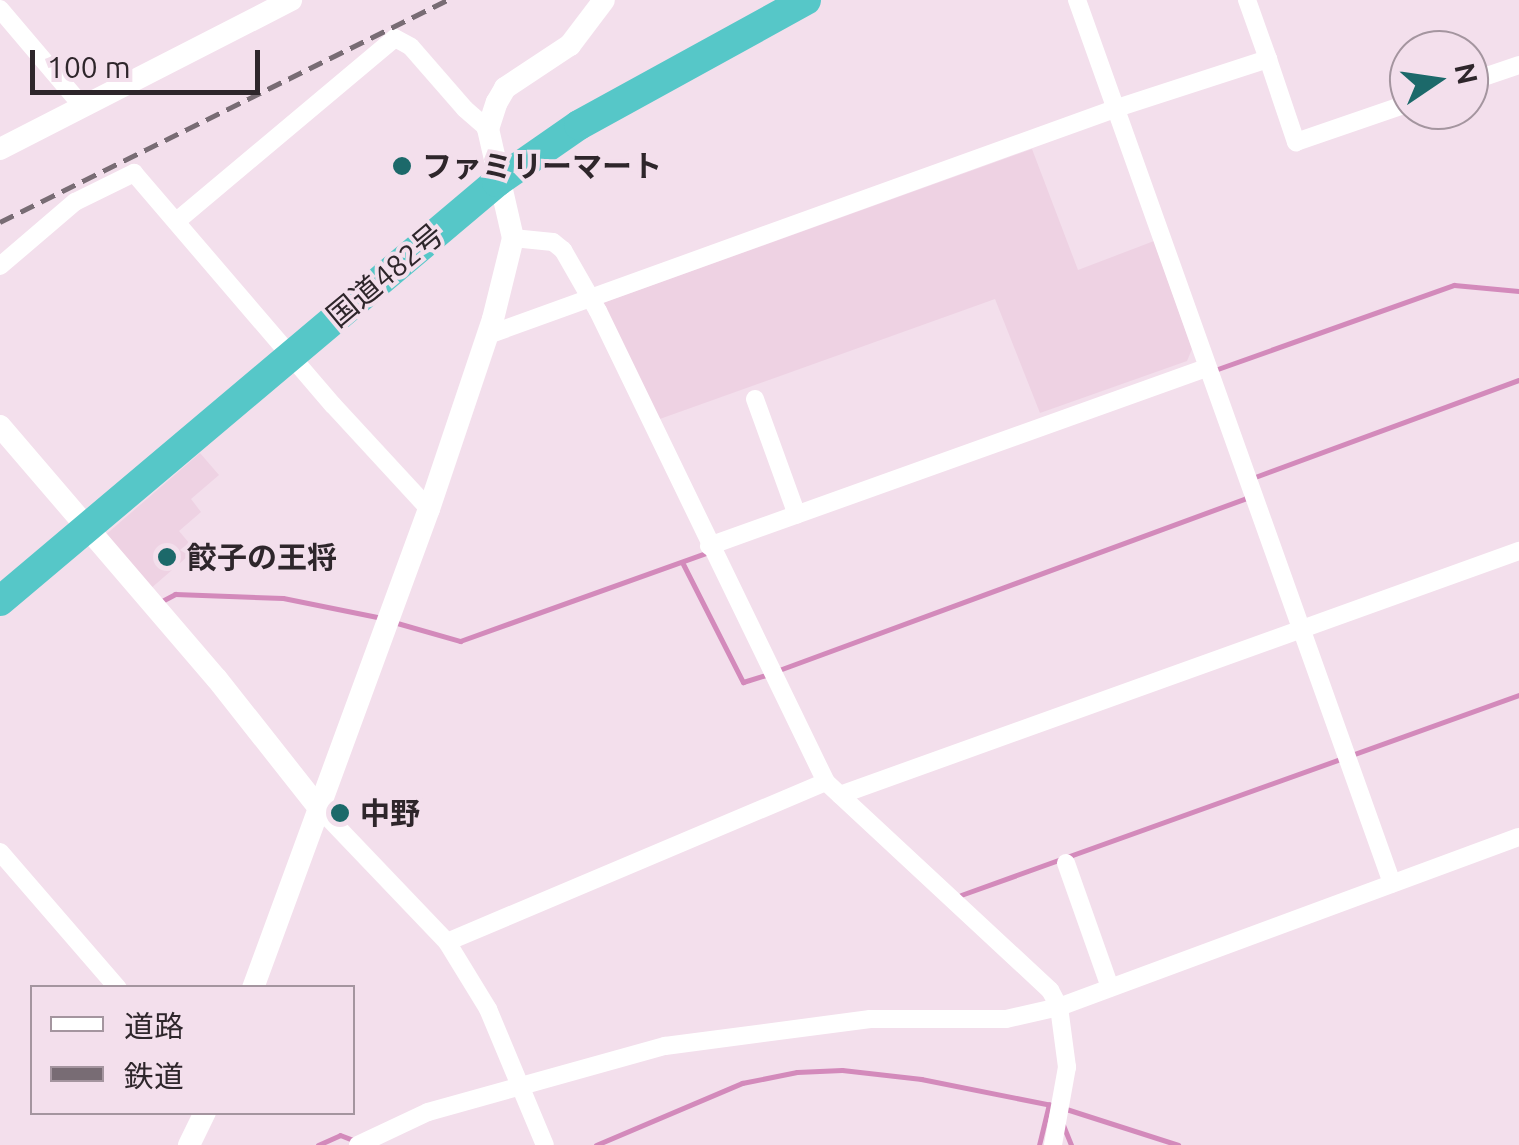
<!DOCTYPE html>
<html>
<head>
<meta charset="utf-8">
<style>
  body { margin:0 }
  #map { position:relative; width:1519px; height:1145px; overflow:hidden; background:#f3dfec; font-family:Ubuntu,"Noto Sans JP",sans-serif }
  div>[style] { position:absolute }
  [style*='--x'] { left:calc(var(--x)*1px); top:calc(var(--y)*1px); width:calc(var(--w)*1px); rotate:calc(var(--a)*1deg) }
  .built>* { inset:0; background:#eed2e3 }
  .stream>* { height:5px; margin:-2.5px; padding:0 2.5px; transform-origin:2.5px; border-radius:2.5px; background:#d38abb }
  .minor>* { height:18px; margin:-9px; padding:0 9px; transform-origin:9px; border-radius:9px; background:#fff }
  .tertiary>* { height:22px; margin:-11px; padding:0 11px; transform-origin:11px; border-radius:11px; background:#fff }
  .trunk>* { height:30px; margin:-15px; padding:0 15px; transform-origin:15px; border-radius:15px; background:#56c7c8 }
  .rail>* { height:5px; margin-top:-2.5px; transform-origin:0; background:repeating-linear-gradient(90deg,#786c74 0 15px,transparent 0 23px) }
  .dots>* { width:28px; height:28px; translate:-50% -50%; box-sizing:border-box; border:5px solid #f3dfec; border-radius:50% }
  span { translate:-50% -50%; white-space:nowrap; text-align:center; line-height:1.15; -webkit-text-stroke:8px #f3dfec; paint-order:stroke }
  .poi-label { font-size:30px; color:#2e262b; font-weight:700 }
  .left { translate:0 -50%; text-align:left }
  .street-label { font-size:30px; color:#2e262b }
  .legend { position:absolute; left:30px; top:985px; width:325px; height:130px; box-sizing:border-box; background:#f3dfec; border:2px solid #a4959f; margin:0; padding:12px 18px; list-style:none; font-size:30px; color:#2e262b }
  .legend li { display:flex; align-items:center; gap:20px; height:50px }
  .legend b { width:50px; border:2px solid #a4959f }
  .north { position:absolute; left:1389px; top:30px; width:100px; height:100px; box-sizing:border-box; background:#f3dfec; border:2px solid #a4959f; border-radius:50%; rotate:77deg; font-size:28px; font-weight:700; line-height:40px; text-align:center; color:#2e262b }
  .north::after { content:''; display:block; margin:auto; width:35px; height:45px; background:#1c696a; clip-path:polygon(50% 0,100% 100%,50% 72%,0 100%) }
  .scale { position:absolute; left:30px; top:50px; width:230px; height:45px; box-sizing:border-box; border:5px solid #2e262b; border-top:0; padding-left:12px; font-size:30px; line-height:35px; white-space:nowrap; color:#2e262b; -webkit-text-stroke:8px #f3dfec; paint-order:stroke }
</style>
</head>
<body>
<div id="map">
  <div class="built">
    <div style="clip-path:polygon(1032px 149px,1078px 270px,1154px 241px,1192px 349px,1187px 361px,1040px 413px,995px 299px,657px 420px,600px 304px)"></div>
    <div style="clip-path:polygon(200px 453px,219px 475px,191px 499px,201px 512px,179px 531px,195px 550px,149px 590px,103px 537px)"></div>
  </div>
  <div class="stream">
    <div style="--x:1212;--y:371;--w:257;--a:-19.6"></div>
    <div style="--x:1454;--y:285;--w:65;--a:5.3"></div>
    <div style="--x:1255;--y:477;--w:281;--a:-20.2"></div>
    <div style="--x:682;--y:562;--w:135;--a:63.1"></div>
    <div style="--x:743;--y:682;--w:27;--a:-17"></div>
    <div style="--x:162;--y:601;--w:15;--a:-28"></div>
    <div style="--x:175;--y:594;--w:108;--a:2.1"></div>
    <div style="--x:283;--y:598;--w:101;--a:11.4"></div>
    <div style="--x:397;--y:623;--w:66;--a:15.9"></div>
    <div style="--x:460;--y:641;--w:263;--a:-19.7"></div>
    <div style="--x:779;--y:670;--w:498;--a:-20.2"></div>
    <div style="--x:1246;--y:498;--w:6;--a:-72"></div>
    <div style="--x:961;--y:895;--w:593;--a:-19.72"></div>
    <div style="--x:1063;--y:1108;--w:121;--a:17.8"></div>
    <div style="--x:1063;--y:1125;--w:22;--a:68"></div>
    <div style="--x:318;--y:1145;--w:24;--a:-24"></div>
    <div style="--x:340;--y:1135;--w:17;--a:21"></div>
    <div style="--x:596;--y:1145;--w:159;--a:-23"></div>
    <div style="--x:742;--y:1083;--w:56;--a:-11.3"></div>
    <div style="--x:797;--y:1072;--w:45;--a:-2.5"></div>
    <div style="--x:842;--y:1070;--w:80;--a:6.5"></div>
    <div style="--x:921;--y:1079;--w:138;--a:11.3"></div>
    <div style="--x:1039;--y:1145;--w:42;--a:-76.3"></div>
  </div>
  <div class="minor">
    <div style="--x:1077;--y:0;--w:938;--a:70.37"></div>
    <div style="--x:1247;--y:0;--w:63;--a:70.4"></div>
    <div style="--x:0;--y:9;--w:128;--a:49.7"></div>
    <div style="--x:1469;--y:82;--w:53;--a:-18.8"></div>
    <div style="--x:178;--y:220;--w:283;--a:-40"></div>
    <div style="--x:395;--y:38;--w:18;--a:29"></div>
    <div style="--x:411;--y:47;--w:82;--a:48.9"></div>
    <div style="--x:465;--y:109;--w:30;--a:41"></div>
    <div style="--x:513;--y:238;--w:40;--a:5.7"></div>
    <div style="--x:553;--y:242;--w:13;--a:39"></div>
    <div style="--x:563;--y:250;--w:70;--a:60.2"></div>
    <div style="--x:598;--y:311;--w:523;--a:64.17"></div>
    <div style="--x:826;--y:782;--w:306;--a:42.9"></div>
    <div style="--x:1050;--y:990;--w:19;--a:62"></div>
    <div style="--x:1059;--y:1007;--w:61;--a:82.4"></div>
    <div style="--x:1067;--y:1067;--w:79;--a:100.2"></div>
    <div style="--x:0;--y:266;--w:99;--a:-40.5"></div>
    <div style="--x:75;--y:202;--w:66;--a:-26.2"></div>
    <div style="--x:134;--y:173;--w:306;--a:49.4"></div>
    <div style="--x:333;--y:405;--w:142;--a:47.3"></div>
    <div style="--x:488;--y:335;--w:669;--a:-19.84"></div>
    <div style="--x:1117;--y:108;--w:159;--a:-18"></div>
    <div style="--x:1268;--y:59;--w:88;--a:71.4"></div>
    <div style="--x:1296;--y:142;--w:120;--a:-19"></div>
    <div style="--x:755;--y:399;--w:123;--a:70.1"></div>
    <div style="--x:709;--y:546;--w:528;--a:-19.7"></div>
    <div style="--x:840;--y:795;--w:722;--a:-19.77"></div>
    <div style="--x:319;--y:808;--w:185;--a:46.3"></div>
    <div style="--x:447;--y:942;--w:79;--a:58.5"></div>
    <div style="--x:488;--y:1009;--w:147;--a:67.3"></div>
    <div style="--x:0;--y:852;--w:180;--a:49.1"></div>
    <div style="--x:1066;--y:863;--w:132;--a:70.5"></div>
    <div style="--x:447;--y:942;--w:411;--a:-22.9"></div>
    <div style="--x:358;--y:1145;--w:77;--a:-25.2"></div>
    <div style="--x:428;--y:1112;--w:246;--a:-15.6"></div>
    <div style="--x:665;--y:1046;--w:207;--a:-7.5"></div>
    <div style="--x:870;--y:1019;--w:136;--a:0"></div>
    <div style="--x:1006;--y:1019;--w:54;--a:-12.8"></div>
    <div style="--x:1059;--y:1007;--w:490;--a:-20.3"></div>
  </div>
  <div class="tertiary">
    <div style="--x:0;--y:149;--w:327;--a:-27.1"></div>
    <div style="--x:0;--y:426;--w:333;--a:49.4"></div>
    <div style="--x:217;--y:679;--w:164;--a:51.7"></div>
    <div style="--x:253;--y:988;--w:510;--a:-69.83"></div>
    <div style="--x:429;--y:509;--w:200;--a:-71.4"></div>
    <div style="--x:493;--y:319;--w:83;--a:-76.1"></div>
    <div style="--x:513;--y:238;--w:112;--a:-102.9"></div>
    <div style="--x:488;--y:129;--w:28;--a:-72"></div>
    <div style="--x:497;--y:102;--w:16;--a:-60"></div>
    <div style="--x:505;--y:88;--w:78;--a:-33.5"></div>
    <div style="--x:570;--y:45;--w:56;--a:-52.9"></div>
    <div style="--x:189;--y:1145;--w:37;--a:-64"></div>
  </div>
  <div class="trunk">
    <div style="--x:0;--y:601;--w:650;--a:-40.13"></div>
    <div style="--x:497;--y:182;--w:100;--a:-34.8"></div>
    <div style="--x:579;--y:125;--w:259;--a:-28.8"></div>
  </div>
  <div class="rail">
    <div style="--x:0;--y:222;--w:500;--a:-26.4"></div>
  </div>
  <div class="dots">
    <div style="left:402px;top:166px;background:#1c696a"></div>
    <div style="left:167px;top:557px;background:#1c696a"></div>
    <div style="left:340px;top:813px;background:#1c696a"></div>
  </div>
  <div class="poi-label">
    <span class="left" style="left:422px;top:166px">ファミリーマート</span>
    <span class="left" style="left:187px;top:557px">餃子の王将</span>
    <span class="left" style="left:360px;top:813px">中野</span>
  </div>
  <div class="street-label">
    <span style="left:385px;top:275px;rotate:-40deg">国道482号</span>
  </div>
  <ul class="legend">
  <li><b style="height:12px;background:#fff"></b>道路</li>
  <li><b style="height:12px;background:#786c74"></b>鉄道</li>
  </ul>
  <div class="north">N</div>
  <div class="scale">100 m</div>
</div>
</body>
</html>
